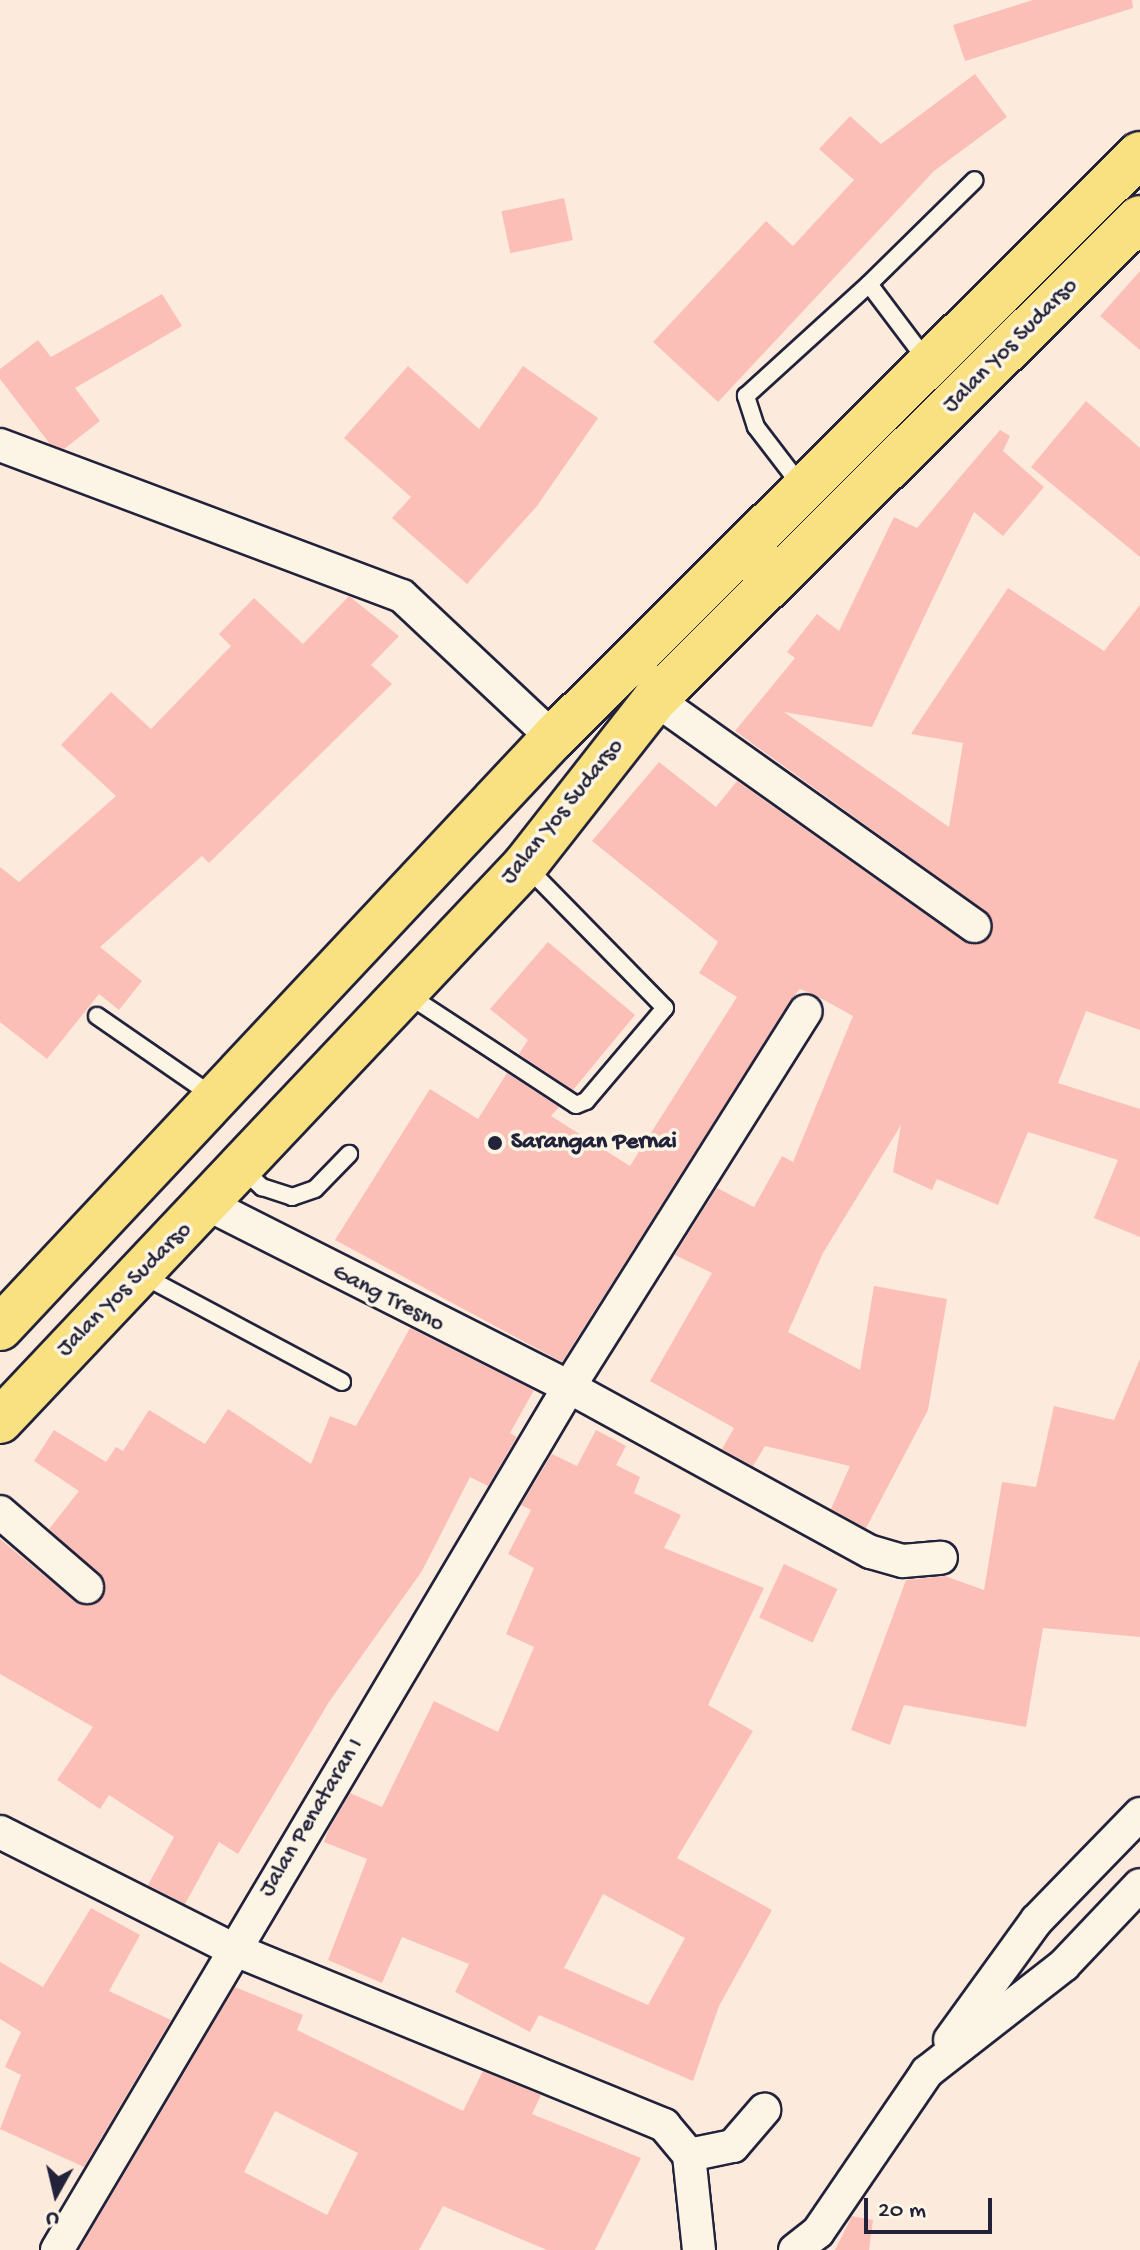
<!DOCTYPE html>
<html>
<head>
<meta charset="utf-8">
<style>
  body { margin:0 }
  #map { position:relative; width:1140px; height:2250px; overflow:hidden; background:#fceadc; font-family:"Gochi Hand",sans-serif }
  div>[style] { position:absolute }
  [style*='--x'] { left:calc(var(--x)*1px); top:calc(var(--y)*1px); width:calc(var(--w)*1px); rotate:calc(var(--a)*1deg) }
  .building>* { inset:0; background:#fbbfb8; transform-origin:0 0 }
  .roads { filter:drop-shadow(2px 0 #22223b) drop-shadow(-2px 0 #22223b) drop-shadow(0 2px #22223b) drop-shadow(0 -2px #22223b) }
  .service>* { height:16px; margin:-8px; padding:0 8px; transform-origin:8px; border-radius:8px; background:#fcf5e5 }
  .minor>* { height:32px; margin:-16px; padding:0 16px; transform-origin:16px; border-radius:16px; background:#fcf5e5 }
  .trunk>* { height:44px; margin:-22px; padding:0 22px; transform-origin:22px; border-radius:22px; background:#f9e181 }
  .dots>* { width:22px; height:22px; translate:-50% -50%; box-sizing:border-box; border:4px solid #fcf5e5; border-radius:50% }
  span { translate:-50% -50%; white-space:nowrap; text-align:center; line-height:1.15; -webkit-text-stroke:7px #fcf5e5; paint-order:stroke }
  .street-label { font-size:24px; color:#22223b }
  .poi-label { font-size:24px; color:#22223b; font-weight:700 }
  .left { translate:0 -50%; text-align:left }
  .north { position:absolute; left:16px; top:2154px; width:80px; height:80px; -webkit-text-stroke:6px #fcf5e5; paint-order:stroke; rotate:188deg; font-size:22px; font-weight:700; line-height:32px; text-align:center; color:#22223b }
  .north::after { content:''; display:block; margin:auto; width:28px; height:36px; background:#22223b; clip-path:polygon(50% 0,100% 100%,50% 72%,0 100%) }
  .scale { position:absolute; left:864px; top:2198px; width:128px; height:36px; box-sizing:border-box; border:4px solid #22223b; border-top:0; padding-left:10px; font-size:24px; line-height:28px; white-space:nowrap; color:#22223b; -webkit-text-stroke:6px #fcf5e5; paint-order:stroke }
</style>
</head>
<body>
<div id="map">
  <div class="building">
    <div style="clip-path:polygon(1033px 0,1132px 0,1133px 8px,965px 61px,953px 25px)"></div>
    <div style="clip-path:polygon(975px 74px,1007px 117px,934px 171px,718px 402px,653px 342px,766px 221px,793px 246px,854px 180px,819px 149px,850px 116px,881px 144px)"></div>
    <div style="left:564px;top:198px;width:43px;height:64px;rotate:78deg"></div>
    <div style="clip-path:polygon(1140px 271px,1140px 350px,1100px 316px)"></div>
    <div style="clip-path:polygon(162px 294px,182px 326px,75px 388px,100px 421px,64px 449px,50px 444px,0 379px,0 369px,38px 340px,51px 357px)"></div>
    <div style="clip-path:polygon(408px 366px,479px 429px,523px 366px,598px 418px,537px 506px,467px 584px,392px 518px,411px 497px,344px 438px)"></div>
    <div style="clip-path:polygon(1086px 401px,1140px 448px,1140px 557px,1031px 467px)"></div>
    <div style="clip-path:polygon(1000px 430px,1010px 436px,1003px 451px,1044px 487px,1003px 536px,974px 512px,872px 727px,784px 712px,949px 827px,963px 743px,911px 734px,1008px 588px,1104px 651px,1140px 605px,1140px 1030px,1086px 1011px,1058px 1083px,1140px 1109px,1140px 1237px,1094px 1218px,1118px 1160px,1028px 1132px,998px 1205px,937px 1179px,932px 1190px,893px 1172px,901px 1125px,823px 1253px,788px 1332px,860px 1370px,874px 1286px,947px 1299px,928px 1410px,866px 1528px,831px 1509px,850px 1466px,765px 1446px,753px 1466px,722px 1449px,734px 1428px,650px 1381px,712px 1273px,675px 1255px,717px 1188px,754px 1207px,782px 1156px,793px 1162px,853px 1016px,815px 995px,800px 989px,790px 1001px,562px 1362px,335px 1240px,430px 1089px,478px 1119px,507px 1073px,559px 1107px,551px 1116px,630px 1166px,737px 997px,699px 973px,718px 942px,592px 841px,659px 762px,716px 807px,737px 781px,963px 941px,989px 938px,985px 911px,735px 731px,795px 658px,787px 652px,817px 614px,839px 631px,894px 517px,917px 528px)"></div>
    <div style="clip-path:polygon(349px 596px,399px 636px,371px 665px,392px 684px,209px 863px,202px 856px,100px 947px,142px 981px,119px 1010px,99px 994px,47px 1059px,0 1022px,0 867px,19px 882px,116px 796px,61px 745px,111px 692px,151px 729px,231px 646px,219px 634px,254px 598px,303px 644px)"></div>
    <div style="clip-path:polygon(548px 942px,635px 1015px,573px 1090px,519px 1054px,528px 1040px,490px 1009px)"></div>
    <div style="clip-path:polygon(410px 1328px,534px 1390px,510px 1433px,517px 1437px,488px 1486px,470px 1477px,422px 1571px,329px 1702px,238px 1854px,219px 1842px,185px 1904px,148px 1885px,174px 1837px,109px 1795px,100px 1809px,57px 1780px,93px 1727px,0 1674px,0 1539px,75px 1601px,94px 1605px,105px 1580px,49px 1529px,79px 1491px,34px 1461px,54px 1430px,106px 1462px,116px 1447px,123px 1451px,149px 1410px,205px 1444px,228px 1409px,311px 1464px,330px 1416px,356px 1426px)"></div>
    <div style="clip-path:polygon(1140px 1359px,1140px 1637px,1043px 1628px,1026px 1727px,904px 1705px,890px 1745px,851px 1730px,906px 1580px,945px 1576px,984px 1590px,1002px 1482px,1036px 1487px,1054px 1406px,1114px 1420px)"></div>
    <div style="clip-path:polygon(evenodd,596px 1430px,626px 1446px,616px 1465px,640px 1477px,634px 1493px,681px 1515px,664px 1548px,764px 1588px,708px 1705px,753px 1731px,677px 1858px,772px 1910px,719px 2006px,693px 2081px,539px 2015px,530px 2032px,455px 1992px,469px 1964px,402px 1937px,382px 1983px,328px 1960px,367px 1859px,324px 1842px,329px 1829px,350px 1793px,382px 1807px,434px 1701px,498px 1732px,534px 1647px,506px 1634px,534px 1568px,508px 1554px,531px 1510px,521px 1505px,552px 1454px,577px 1466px,596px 1430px,603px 1894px,685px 1938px,648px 2005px,564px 1968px,603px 1894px)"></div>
    <div style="left:784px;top:1564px;width:59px;height:59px;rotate:25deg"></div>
    <div style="clip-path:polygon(91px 1908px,140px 1935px,109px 1991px,171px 2020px,84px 2167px,0 2129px,21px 2075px,5px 2067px,21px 2032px,0 2019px,0 1962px,43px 1987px)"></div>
    <div style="clip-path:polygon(evenodd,235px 1987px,303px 2015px,297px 2030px,463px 2111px,483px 2071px,541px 2095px,532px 2114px,641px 2158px,595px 2250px,547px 2250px,443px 2206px,419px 2250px,79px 2250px,235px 1987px,275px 2111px,358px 2153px,327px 2215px,244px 2172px,275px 2111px)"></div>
    <div style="clip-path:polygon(852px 2216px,873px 2220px,869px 2250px,835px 2250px)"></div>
  </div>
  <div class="roads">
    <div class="service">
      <div style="--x:927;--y:361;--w:96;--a:-127"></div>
      <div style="--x:869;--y:284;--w:148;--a:-44.5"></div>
      <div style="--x:802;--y:487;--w:76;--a:-127.5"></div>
      <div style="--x:756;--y:427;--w:33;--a:-108"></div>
      <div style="--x:746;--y:396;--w:166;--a:-42.3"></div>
      <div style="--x:405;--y:993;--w:204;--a:33.2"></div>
      <div style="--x:576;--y:1105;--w:11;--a:-22"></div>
      <div style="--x:586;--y:1101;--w:122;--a:-49.7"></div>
      <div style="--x:665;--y:1008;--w:197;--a:-134.4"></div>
      <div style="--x:97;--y:1016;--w:141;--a:34.6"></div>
      <div style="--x:242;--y:1168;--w:28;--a:44"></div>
      <div style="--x:262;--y:1187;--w:32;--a:18"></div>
      <div style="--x:292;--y:1197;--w:24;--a:-19"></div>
      <div style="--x:315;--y:1189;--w:49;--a:-45.8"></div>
      <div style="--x:140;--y:1274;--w:229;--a:28.1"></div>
    </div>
    <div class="minor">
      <div style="--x:0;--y:445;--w:429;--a:20.6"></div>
      <div style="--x:402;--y:596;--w:207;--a:43.2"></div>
      <div style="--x:655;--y:699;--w:392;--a:35.4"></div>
      <div style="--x:209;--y:1205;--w:403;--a:26.8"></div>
      <div style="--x:569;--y:1387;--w:344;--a:28.7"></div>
      <div style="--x:871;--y:1552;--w:33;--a:16"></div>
      <div style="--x:903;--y:1561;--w:38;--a:-5"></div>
      <div style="--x:0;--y:1512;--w:115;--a:40.8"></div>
      <div style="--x:0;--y:1832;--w:261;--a:26.7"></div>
      <div style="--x:233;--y:1949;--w:466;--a:22.2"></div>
      <div style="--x:664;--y:2125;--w:39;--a:50"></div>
      <div style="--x:689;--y:2155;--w:96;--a:84"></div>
      <div style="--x:950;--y:2040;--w:148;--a:-54.1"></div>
      <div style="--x:1037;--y:1920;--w:148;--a:-45.8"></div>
      <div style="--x:689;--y:2155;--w:45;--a:-11.6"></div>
      <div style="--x:733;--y:2146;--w:48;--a:-49.3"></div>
      <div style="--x:57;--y:2250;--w:1003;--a:-59.32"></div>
      <div style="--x:569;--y:1387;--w:444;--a:-57.8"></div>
      <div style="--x:795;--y:2250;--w:29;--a:-38"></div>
      <div style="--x:818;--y:2232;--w:194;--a:-55.7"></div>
      <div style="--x:927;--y:2072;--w:174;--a:-38"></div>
      <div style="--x:1064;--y:1965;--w:110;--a:-46.5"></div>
    </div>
    <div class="trunk">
      <div style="--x:0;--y:1328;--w:809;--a:-46.85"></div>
      <div style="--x:553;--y:738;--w:828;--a:-44.85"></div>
      <div style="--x:0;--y:1421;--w:765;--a:-46.64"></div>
      <div style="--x:525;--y:865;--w:211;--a:-51.9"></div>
      <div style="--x:655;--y:699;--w:683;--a:-44.76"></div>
    </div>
  </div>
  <div class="dots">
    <div style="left:495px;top:1143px;background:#22223b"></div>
  </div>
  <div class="street-label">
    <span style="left:1011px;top:346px;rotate:-45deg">Jalan Yos Sudarso</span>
    <span style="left:563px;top:812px;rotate:-51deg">Jalan Yos Sudarso</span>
    <span style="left:125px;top:1290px;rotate:-45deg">Jalan Yos Sudarso</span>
    <span style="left:388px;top:1299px;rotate:27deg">Gang Tresno</span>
    <span style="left:312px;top:1818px;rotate:-59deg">Jalan Penataran I</span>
  </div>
  <div class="poi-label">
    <span class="left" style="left:511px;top:1143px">Sarangan Pernai</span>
  </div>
  <div class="north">U</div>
  <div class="scale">20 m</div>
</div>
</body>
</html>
